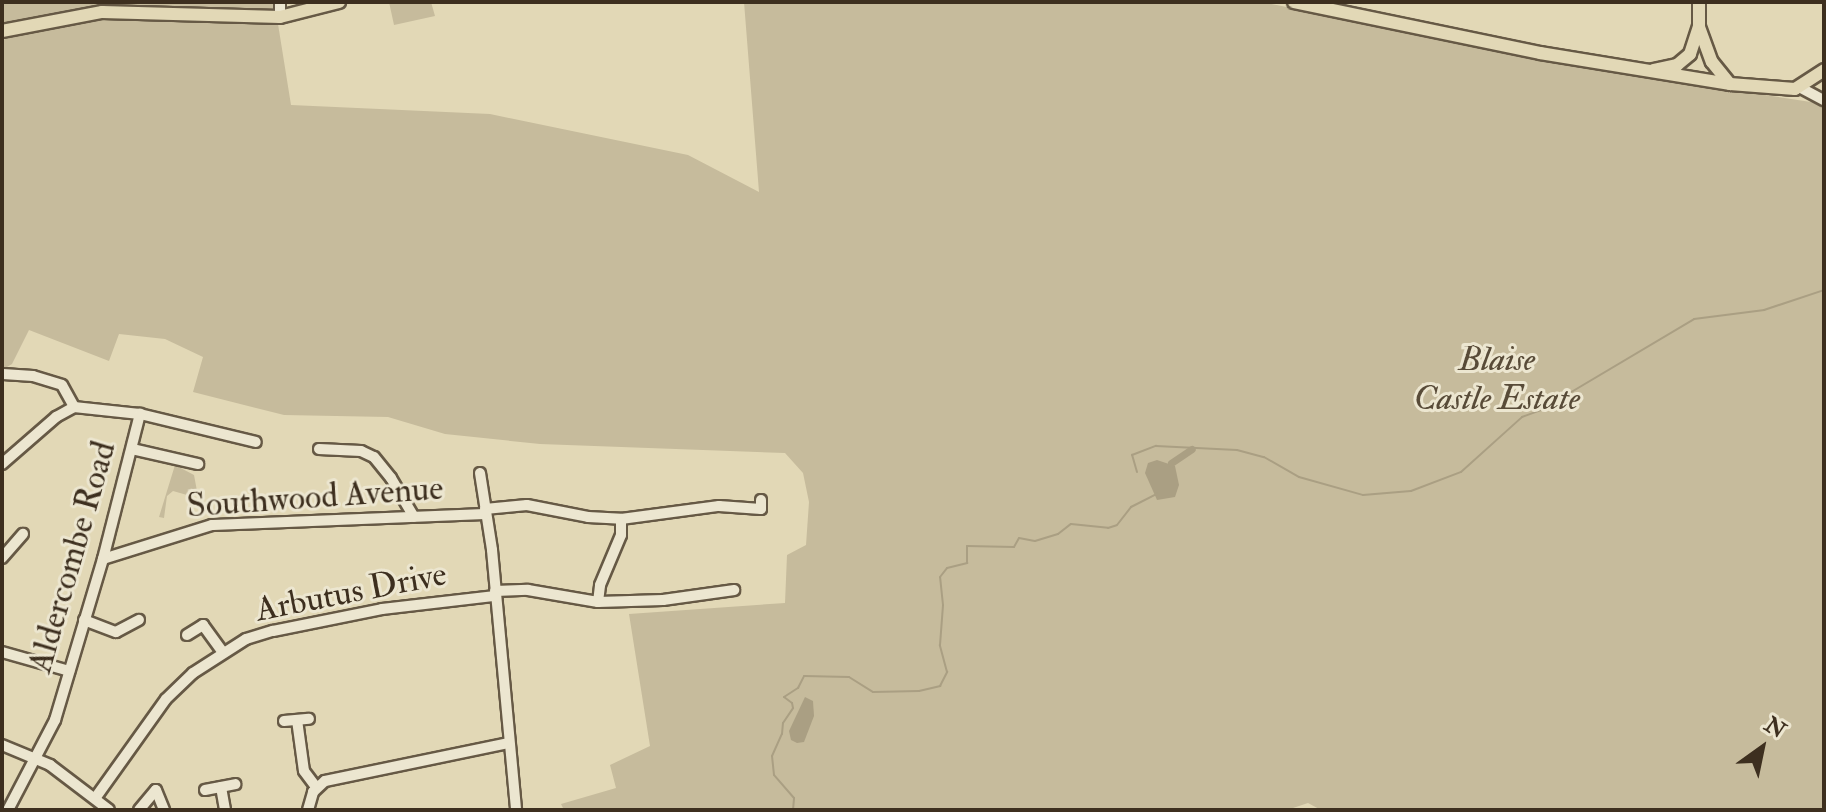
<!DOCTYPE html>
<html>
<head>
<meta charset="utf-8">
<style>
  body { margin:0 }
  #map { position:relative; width:1826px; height:812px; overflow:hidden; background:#e2d8b6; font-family:"IM FELL Double Pica",serif }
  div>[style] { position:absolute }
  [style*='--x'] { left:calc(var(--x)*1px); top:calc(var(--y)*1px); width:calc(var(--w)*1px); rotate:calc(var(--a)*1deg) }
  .green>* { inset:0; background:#c6bb9c }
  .water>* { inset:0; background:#aa9f83 }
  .stream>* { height:2px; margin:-1px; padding:0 1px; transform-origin:1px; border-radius:1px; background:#aa9f83 }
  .canal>* { height:7px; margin:-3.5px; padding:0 3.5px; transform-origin:3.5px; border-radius:3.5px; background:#aa9f83 }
  .roads { filter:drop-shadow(2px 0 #665945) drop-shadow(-2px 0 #665945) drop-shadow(0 2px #665945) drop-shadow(0 -2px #665945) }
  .minor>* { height:10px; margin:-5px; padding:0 5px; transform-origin:5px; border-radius:5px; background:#ece6d0 }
  .major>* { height:12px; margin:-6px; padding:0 6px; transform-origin:6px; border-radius:6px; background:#e2d8b6 }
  span { translate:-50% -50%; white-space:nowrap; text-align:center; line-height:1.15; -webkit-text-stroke:6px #ece6d0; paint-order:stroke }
  .park-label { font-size:34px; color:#584b38; font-style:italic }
  .street-label { font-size:34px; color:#3d2f1f }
  .frame { position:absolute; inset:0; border:4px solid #3d2f1f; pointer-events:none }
  .north { position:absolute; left:1722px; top:708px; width:80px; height:80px; -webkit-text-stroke:6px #ece6d0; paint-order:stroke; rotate:33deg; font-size:22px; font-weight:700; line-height:32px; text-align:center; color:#3d2f1f }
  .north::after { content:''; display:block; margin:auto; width:28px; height:36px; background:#3d2f1f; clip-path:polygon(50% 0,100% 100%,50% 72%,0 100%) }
</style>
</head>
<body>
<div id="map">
  <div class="green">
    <div style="clip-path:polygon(2px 2px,278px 2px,277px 13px,97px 6px,2px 23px)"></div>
    <div style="clip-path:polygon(389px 2px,431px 2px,435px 16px,394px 25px)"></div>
    <div style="clip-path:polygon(744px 2px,1261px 2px,1660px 79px,1824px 104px,1824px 810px,1321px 810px,1308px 803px,1287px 810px,564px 810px,561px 804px,616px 788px,610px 765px,650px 746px,629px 614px,785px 603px,787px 555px,806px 545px,809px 502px,803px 473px,785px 453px,540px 444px,445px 434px,388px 417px,284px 415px,193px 392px,203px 357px,165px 339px,119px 334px,109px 361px,29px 330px,12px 364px,2px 370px,2px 40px,72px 21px,112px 16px,161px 15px,278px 24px,291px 105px,490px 114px,688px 155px,759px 192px)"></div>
    <div style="clip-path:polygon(175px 465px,194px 475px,197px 491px,187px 495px,173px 491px,167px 496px,164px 518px,159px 517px)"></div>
  </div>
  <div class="water">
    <div style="clip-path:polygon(1157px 460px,1175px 466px,1179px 485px,1175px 497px,1157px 500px,1145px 473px,1148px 463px)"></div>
    <div style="clip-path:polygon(805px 697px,813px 701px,814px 716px,804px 742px,797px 743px,791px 740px,789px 731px)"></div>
  </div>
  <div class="stream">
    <div style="--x:1137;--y:472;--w:18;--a:-106"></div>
    <div style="--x:1132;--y:455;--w:26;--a:-21"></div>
    <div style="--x:1156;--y:446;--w:81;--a:2.8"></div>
    <div style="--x:1237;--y:450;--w:28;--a:15"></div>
    <div style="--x:1264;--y:457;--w:40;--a:29.7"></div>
    <div style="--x:1299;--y:477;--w:66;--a:15.7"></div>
    <div style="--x:1363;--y:495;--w:48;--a:-4.8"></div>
    <div style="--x:1411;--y:491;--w:53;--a:-20.8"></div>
    <div style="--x:1461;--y:472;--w:82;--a:-42"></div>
    <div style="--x:1522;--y:417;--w:20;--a:-20"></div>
    <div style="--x:1541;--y:410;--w:178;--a:-30.7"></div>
    <div style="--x:1694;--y:319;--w:71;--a:-7.3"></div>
    <div style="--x:1764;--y:310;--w:63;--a:-18.4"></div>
    <div style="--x:793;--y:810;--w:12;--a:-85"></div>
    <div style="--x:794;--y:798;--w:30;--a:-131"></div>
    <div style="--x:774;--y:775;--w:19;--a:-96"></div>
    <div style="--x:772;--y:756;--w:24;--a:-66"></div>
    <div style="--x:782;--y:734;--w:11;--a:-85"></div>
    <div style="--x:783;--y:723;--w:18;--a:-56"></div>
    <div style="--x:793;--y:708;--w:5;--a:-101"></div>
    <div style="--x:792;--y:703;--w:10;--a:-143"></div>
    <div style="--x:784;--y:697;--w:17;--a:-33"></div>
    <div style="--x:798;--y:688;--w:13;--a:-63"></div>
    <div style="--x:804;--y:676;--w:45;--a:1.3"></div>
    <div style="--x:849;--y:677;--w:28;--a:32"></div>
    <div style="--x:873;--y:692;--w:46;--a:-1.2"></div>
    <div style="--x:919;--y:691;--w:22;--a:-13"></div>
    <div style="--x:940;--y:686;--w:16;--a:-63"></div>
    <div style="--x:947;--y:672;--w:28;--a:-105"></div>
    <div style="--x:940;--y:645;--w:40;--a:-85.7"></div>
    <div style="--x:943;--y:605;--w:28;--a:-96"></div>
    <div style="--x:940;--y:577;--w:11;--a:-52"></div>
    <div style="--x:947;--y:568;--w:21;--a:-14"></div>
    <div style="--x:967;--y:563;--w:17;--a:-90"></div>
    <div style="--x:967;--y:546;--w:47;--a:1.2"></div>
    <div style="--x:1014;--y:547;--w:10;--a:-61"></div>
    <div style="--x:1019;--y:538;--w:16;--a:11"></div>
    <div style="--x:1035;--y:541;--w:24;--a:-17"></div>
    <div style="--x:1058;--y:534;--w:16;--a:-38"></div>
    <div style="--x:1071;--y:524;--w:37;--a:6"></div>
    <div style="--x:1108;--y:528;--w:9;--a:-18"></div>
    <div style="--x:1117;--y:525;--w:23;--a:-52"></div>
    <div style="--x:1131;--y:507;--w:29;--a:-27"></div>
  </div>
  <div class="canal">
    <div style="--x:1171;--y:463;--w:25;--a:-34"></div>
  </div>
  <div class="roads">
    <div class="minor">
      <div style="--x:280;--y:17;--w:15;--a:-90"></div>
      <div style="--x:1801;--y:88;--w:26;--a:28"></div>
      <div style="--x:3;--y:374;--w:30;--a:4"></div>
      <div style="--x:33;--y:376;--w:30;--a:17"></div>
      <div style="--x:62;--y:385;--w:25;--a:61"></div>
      <div style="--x:132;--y:449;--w:68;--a:12.8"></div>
      <div style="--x:319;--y:449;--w:42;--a:2.7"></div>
      <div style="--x:361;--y:451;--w:14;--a:25"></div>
      <div style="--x:374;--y:457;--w:27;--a:51"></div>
      <div style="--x:391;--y:478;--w:45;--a:59.5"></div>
      <div style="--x:2;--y:464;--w:72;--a:-41"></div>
      <div style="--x:56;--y:417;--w:21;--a:-29"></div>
      <div style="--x:74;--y:407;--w:66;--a:6.1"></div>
      <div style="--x:140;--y:414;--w:119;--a:13.6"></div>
      <div style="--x:480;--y:473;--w:78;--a:81.1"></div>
      <div style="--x:492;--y:550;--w:261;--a:84.7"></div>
      <div style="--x:485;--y:509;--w:42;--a:-5.4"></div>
      <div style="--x:527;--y:505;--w:62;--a:11.1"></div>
      <div style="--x:588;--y:517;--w:33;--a:3"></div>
      <div style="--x:621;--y:519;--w:99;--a:-7.6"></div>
      <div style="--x:719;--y:506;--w:42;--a:4.1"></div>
      <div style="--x:761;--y:509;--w:9;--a:-90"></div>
      <div style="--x:2;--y:558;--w:32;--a:-49"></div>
      <div style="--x:103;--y:559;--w:114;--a:-17.3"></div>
      <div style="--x:212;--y:525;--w:274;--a:-2.3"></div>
      <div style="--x:495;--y:591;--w:33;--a:-2"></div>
      <div style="--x:528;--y:590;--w:71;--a:9.7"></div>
      <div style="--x:598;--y:602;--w:65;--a:-1.8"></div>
      <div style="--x:663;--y:600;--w:72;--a:-8"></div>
      <div style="--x:598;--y:602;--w:17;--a:-83"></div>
      <div style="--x:600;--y:585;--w:54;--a:-67.2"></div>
      <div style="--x:621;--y:535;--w:16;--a:-90"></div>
      <div style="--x:84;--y:620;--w:34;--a:21"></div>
      <div style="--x:116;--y:632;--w:26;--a:-28"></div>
      <div style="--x:187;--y:635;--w:19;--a:-32"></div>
      <div style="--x:203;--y:625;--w:34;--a:54"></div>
      <div style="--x:2;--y:652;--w:70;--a:15.8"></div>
      <div style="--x:297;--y:720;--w:51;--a:82.2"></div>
      <div style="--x:304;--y:771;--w:20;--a:53"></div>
      <div style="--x:284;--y:721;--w:25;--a:-5"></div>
      <div style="--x:2;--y:745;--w:52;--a:22.6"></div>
      <div style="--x:50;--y:765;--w:74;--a:37.3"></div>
      <div style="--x:221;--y:787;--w:23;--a:80"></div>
      <div style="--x:205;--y:790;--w:31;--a:-11"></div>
      <div style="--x:96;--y:797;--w:120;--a:-54.5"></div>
      <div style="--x:166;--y:699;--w:37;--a:-44"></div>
      <div style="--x:193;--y:673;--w:63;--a:-32.7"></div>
      <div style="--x:246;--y:639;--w:28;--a:-17"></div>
      <div style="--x:273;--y:631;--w:111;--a:-11.4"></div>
      <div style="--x:382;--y:609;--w:114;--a:-6.6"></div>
      <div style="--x:8;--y:810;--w:102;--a:-62.4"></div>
      <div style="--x:55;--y:720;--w:168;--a:-73.4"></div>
      <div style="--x:103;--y:559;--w:150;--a:-75.7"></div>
      <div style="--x:139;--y:810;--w:26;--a:-50"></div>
      <div style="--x:156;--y:790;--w:22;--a:68"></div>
      <div style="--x:308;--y:810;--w:19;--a:-74"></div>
      <div style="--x:313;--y:792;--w:16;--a:-43"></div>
      <div style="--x:325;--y:781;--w:188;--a:-11.7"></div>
    </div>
    <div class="major">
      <div style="--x:1294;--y:2;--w:251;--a:11.7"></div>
      <div style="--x:1540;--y:53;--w:193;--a:9.3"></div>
      <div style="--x:1730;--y:84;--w:65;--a:4.4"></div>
      <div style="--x:1795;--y:89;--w:35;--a:-33"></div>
      <div style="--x:1699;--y:27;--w:37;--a:70"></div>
      <div style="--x:1712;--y:62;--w:27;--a:51"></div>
      <div style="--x:2;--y:31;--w:102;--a:-10.8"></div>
      <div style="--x:102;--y:12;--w:178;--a:1.6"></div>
      <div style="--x:280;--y:17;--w:61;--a:-14.3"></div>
      <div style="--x:1653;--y:70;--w:25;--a:-12"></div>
      <div style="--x:1677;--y:65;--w:17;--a:-40"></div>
      <div style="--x:1690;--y:54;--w:28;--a:-72"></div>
      <div style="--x:1699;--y:27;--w:25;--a:-90"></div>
    </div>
  </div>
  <div class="park-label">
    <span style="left:1497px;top:379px">Blaise<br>Castle Estate</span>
  </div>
  <div class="street-label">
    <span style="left:315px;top:497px;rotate:-4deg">Southwood Avenue</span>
    <span style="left:72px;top:557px;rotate:-74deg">Aldercombe Road</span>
    <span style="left:351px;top:592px;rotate:-11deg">Arbutus Drive</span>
  </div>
  <div class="frame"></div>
  <div class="north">N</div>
</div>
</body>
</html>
